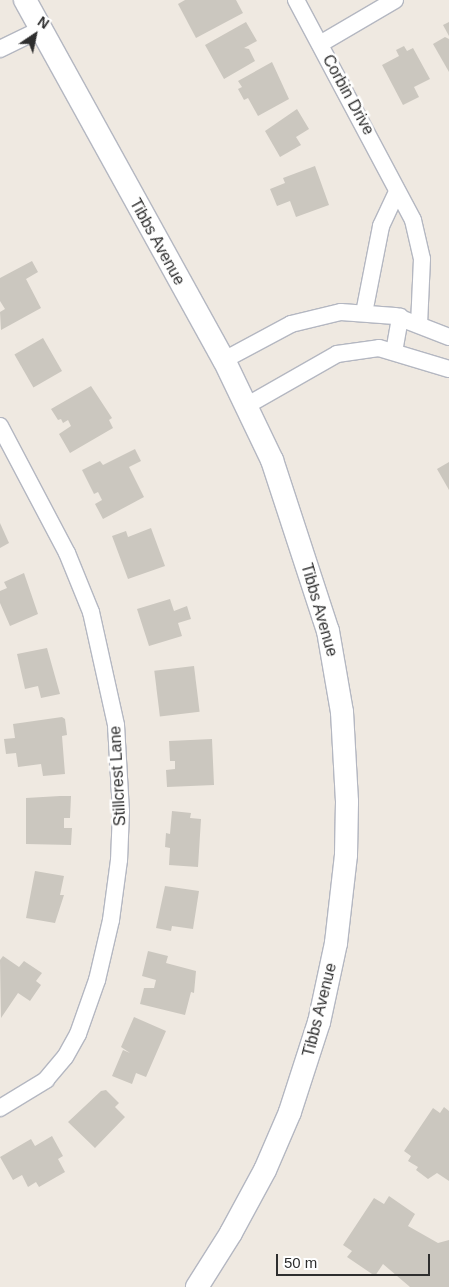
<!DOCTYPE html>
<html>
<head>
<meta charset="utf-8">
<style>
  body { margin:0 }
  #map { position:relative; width:449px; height:1287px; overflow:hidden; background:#efe9e1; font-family:Arial,sans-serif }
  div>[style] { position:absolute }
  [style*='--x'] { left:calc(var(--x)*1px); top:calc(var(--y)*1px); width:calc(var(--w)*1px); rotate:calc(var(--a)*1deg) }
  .building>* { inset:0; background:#cbc7bf; transform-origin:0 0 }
  .roads { filter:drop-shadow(1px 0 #b4b7c1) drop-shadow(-1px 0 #b4b7c1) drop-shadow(0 1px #b4b7c1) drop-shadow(0 -1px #b4b7c1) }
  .street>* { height:16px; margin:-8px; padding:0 8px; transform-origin:8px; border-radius:8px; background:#fff }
  .secondary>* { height:22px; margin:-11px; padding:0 11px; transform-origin:11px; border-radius:11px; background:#fff }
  span { translate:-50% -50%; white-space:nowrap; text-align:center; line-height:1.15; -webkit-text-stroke:5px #fff; paint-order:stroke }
  .street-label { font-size:16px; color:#2e2e2e }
  .north { position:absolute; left:10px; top:10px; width:50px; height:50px; -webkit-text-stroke:4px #fff; paint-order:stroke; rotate:34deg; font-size:14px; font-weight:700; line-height:20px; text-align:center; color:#2e2e2e }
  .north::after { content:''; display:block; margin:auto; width:18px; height:22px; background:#2e2e2e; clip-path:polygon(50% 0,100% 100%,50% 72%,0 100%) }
  .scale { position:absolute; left:276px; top:1254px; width:154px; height:22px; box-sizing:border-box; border:2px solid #2e2e2e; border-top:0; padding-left:6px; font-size:15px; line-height:18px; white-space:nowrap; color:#2e2e2e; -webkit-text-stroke:4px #fff; paint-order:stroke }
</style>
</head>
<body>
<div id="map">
  <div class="building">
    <div style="clip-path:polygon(185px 0,236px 0,243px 13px,196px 38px,178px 4px)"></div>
    <div style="clip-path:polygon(246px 22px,257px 41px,244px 48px,249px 49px,255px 61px,224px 79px,205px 45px)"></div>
    <div style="clip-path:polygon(449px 22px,449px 36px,443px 25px)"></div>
    <div style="clip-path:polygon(445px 37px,449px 39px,449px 72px,433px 44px)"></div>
    <div style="clip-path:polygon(404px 46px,407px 51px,413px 48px,430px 79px,414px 87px,419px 97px,403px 105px,382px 65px,399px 56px,396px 50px)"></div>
    <div style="clip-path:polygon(272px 62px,289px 99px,258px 116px,248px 98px,244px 100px,238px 89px,242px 87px,238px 81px)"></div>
    <div style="clip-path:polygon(297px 109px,309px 129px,296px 137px,301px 145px,280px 157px,265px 131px)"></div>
    <div style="clip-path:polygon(315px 166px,329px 205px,296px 217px,290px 201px,277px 206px,270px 189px,285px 183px,283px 178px)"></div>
    <div style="clip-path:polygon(32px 261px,38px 272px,26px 279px,41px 308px,1px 330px,0 312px,5px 309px,0 301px,0 278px)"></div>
    <div style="left:43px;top:338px;width:38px;height:33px;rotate:60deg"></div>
    <div style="clip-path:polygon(91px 386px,112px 418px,109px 420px,113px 428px,70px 453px,59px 434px,71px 426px,68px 420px,63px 423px,61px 419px,58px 420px,51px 409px)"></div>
    <div style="clip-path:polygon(135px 449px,141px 461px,129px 467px,144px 497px,103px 519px,95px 504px,102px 500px,98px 492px,94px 494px,82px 470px,100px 461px,103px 465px)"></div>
    <div style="clip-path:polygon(449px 462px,449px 490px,437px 469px)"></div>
    <div style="clip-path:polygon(0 523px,9px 543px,0 548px)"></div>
    <div style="clip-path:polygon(151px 528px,165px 566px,128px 579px,112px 536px,126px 531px,128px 537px)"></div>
    <div style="clip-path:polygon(24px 573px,38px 614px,10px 626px,0 603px,0 591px,7px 588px,4px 582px)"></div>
    <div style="clip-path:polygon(170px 599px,174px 611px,187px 606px,191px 619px,178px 623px,182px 636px,149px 646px,137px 609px)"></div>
    <div style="clip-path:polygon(47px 648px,60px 694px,41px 698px,38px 686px,25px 689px,17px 654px)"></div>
    <div style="left:194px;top:666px;width:46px;height:40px;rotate:83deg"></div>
    <div style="clip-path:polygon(62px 717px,65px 719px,67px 735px,62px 736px,65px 774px,43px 776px,41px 764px,18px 767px,16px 753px,6px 754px,4px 739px,15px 738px,13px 724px)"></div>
    <div style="clip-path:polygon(212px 739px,214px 785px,167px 787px,166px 770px,175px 769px,175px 761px,170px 761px,169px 741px)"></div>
    <div style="clip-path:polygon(60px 796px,71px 796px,70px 818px,64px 818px,64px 828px,72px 828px,71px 845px,26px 844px,26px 798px)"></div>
    <div style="clip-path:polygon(172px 811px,191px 813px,190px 818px,201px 819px,198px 867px,169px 865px,170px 848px,165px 847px,166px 833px,170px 834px)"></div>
    <div style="clip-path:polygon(35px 871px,64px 876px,60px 895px,64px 895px,55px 923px,26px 918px)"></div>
    <div style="clip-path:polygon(165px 886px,199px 891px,193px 929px,172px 926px,171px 931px,156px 928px)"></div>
    <div style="clip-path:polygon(148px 951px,168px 956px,166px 963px,196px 971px,194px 993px,191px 992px,185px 1015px,140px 1004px,144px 988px,154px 988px,156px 980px,142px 976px)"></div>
    <div style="clip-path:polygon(3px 956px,19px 967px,24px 961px,42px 973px,36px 981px,41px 985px,30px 1001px,18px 993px,1px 1018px,0 960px)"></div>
    <div style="clip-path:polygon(134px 1017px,166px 1031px,146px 1077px,136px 1073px,132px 1084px,112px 1076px,123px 1050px,130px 1053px,121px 1047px)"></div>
    <div style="clip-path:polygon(106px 1090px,119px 1103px,115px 1107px,125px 1117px,95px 1148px,68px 1122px,101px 1091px)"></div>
    <div style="clip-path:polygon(444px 1107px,449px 1111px,449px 1181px,437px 1173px,428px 1179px,416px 1170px,418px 1167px,408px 1161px,411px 1156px,404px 1151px,433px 1108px,440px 1113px)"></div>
    <div style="clip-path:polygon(52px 1136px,63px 1156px,58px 1159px,65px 1172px,39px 1187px,36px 1182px,28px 1187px,22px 1175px,13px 1180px,0 1157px,31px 1139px,35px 1146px)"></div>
    <div style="clip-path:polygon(389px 1196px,415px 1214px,408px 1226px,438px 1243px,449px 1240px,449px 1287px,410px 1287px,383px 1264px,375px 1276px,347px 1257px,352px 1251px,343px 1245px,374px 1198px,384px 1204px)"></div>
  </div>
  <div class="roads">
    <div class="street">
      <div style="--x:296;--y:0;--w:249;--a:62"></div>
      <div style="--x:413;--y:220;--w:40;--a:77"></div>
      <div style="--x:422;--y:259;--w:65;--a:92.6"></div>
      <div style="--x:320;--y:44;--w:87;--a:-30.4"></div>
      <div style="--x:0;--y:49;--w:46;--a:-26"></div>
      <div style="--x:364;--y:313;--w:89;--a:-78.9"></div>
      <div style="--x:381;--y:226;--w:38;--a:-65"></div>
      <div style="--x:394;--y:352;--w:36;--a:-80"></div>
      <div style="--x:224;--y:360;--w:76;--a:-28.2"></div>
      <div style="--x:291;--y:324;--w:51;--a:-13.5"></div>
      <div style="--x:341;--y:312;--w:54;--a:4.2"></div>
      <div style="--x:395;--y:316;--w:58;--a:21.3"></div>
      <div style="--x:246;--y:406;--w:105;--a:-29.7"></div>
      <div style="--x:337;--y:354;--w:42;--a:-8.1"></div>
      <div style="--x:379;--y:348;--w:73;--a:16.7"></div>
      <div style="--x:0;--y:426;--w:144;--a:62.2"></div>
      <div style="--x:67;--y:553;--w:64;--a:67.9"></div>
      <div style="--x:91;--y:612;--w:116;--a:77.5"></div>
      <div style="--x:116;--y:725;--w:86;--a:86.7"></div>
      <div style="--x:121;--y:811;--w:49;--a:92.3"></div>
      <div style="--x:119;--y:860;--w:61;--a:97.6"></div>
      <div style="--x:111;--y:920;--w:62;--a:103.1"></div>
      <div style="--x:97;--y:980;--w:57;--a:109.4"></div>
      <div style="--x:78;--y:1034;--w:26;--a:119"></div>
      <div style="--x:65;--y:1057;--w:30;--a:130"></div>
      <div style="--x:46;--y:1080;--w:54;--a:148.7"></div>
    </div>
    <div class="secondary">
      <div style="--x:25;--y:0;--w:411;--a:61.1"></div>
      <div style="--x:224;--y:360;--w:111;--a:64.4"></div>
      <div style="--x:272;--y:460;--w:180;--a:71.9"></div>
      <div style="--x:328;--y:631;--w:82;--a:80.2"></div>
      <div style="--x:342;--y:712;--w:90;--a:86.8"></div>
      <div style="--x:347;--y:802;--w:53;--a:91.1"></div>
      <div style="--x:346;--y:855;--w:89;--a:96.5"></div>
      <div style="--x:336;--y:943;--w:81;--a:102.1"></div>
      <div style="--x:319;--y:1022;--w:95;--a:107.9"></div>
      <div style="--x:290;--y:1112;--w:63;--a:113.3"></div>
      <div style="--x:265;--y:1170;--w:72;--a:118.4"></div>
      <div style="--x:231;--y:1233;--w:64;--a:122.2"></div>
    </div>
  </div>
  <div class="street-label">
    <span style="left:348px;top:95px;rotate:61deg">Corbin Drive</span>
    <span style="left:157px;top:242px;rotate:61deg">Tibbs Avenue</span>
    <span style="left:319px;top:610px;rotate:74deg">Tibbs Avenue</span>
    <span style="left:118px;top:776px;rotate:-93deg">Stillcrest Lane</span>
    <span style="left:320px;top:1010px;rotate:-76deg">Tibbs Avenue</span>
  </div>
  <div class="north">N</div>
  <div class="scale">50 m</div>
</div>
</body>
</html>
